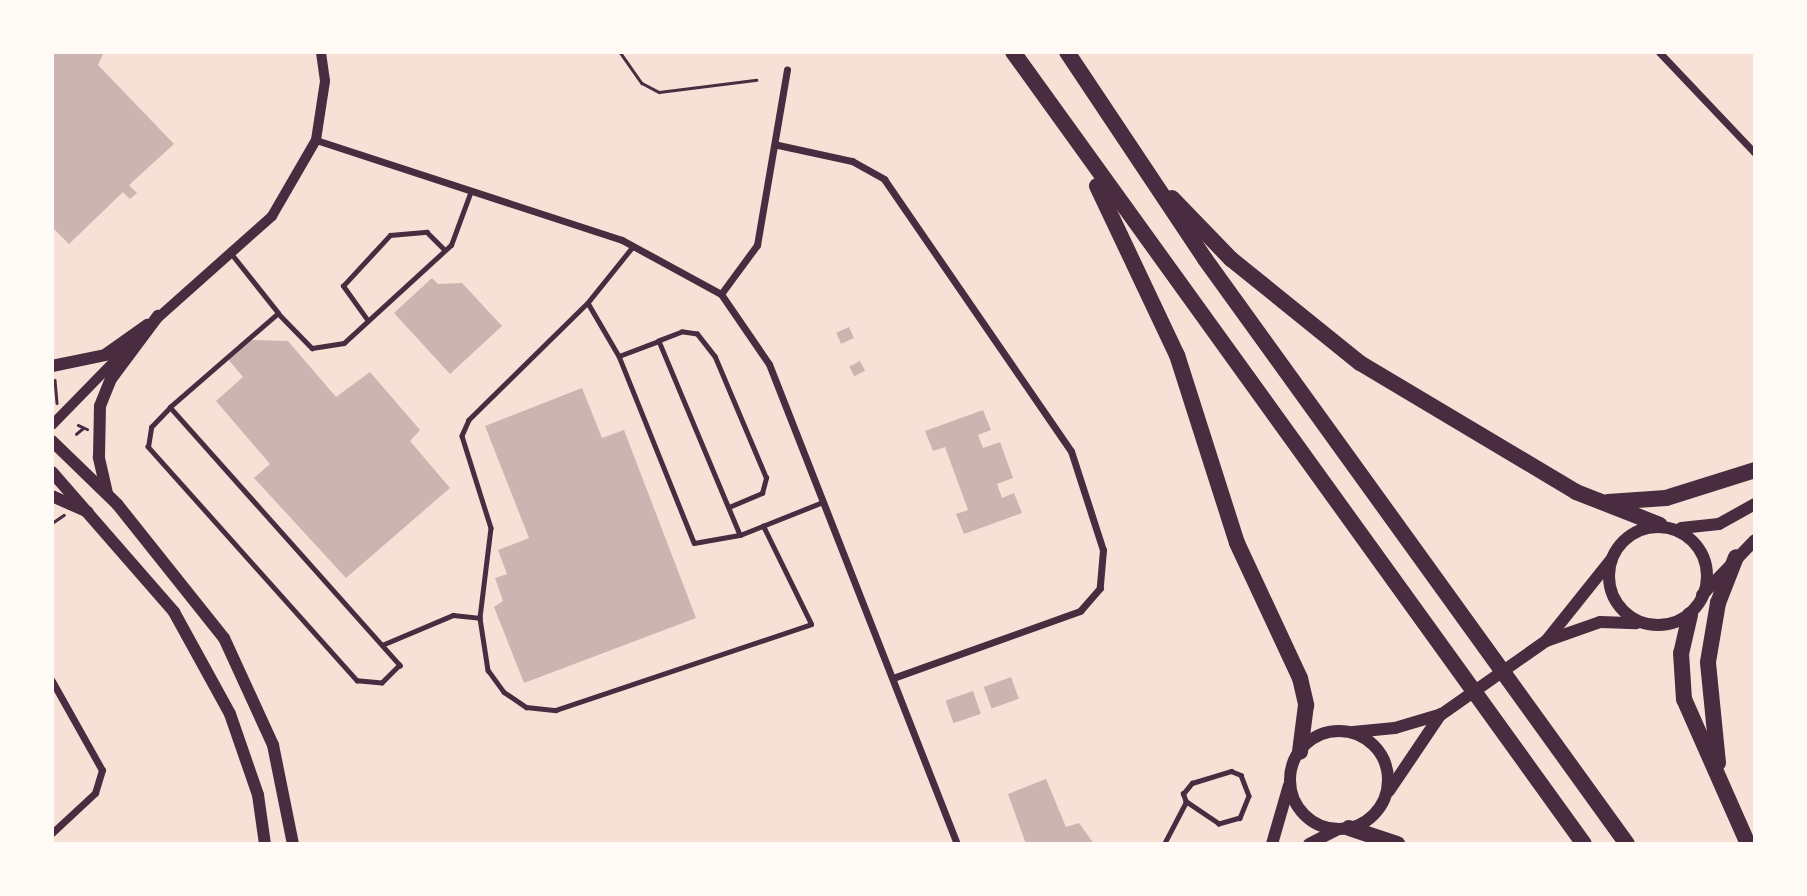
<!DOCTYPE html>
<html>
<head>
<meta charset="utf-8">
<style>
  body { margin:0 }
  #map { position:relative; width:1807px; height:896px; overflow:hidden; background:#f7e1d7; font-family:Helvetica,sans-serif }
  div>[style] { position:absolute }
  [style*='--x'] { left:calc(var(--x)*1px); top:calc(var(--y)*1px); width:calc(var(--w)*1px); rotate:calc(var(--a)*1deg) }
  .building>* { inset:0; background:#ccb4b1; transform-origin:0 0 }
  .path>* { height:2.5px; margin:-1.25px; padding:0 1.25px; transform-origin:1.25px; border-radius:1.25px; background:#4a2c40 }
  .service>* { height:4.5px; margin:-2.25px; padding:0 2.25px; transform-origin:2.25px; border-radius:2.25px; background:#4a2c40 }
  .minor>* { height:7px; margin:-3.5px; padding:0 3.5px; transform-origin:3.5px; border-radius:3.5px; background:#4a2c40 }
  .tertiary>* { height:10px; margin:-5px; padding:0 5px; transform-origin:5px; border-radius:5px; background:#4a2c40 }
  .secondary>* { height:12px; margin:-6px; padding:0 6px; transform-origin:6px; border-radius:6px; background:#4a2c40 }
  .secondary>.ring { margin:-6px; padding:0; box-sizing:content-box; background:none; border:12px solid #4a2c40; border-radius:50% }
  .motorway>* { height:16px; margin:-8px; padding:0 8px; transform-origin:8px; border-radius:8px; background:#4a2c40 }
  span { translate:-50% -50%; white-space:nowrap; text-align:center; line-height:1.15; -webkit-text-stroke:7px #fffaf5; paint-order:stroke }
  .frame { position:absolute; inset:0; border:54px solid #fffaf5; pointer-events:none }
</style>
</head>
<body>
<div id="map">
  <div class="building">
    <div style="clip-path:polygon(52px 52px,104px 52px,98px 65px,174px 144px,129px 185px,137px 193px,130px 199px,123px 192px,69px 244px,52px 227px)"></div>
    <div style="clip-path:polygon(432px 278px,438px 284px,462px 283px,502px 326px,450px 374px,394px 313px)"></div>
    <div style="left:849px;top:327px;width:12px;height:14px;rotate:66deg"></div>
    <div style="clip-path:polygon(251px 340px,288px 341px,336px 397px,370px 372px,420px 430px,410px 441px,450px 488px,346px 578px,254px 478px,270px 464px,216px 401px,243px 377px,228px 359px)"></div>
    <div style="left:860px;top:361px;width:11px;height:12px;rotate:63deg"></div>
    <div style="clip-path:polygon(582px 388px,602px 438px,624px 430px,696px 618px,524px 683px,494px 607px,503px 601px,495px 578px,507px 574px,498px 550px,529px 538px,485px 426px)"></div>
    <div style="clip-path:polygon(983px 410px,991px 430px,978px 435px,983px 448px,1000px 442px,1013px 478px,997px 484px,1002px 498px,1014px 493px,1022px 513px,964px 534px,956px 514px,968px 510px,945px 447px,933px 451px,925px 431px)"></div>
    <div style="left:1011px;top:677px;width:23px;height:29px;rotate:70deg"></div>
    <div style="left:973px;top:691px;width:24px;height:29px;rotate:71deg"></div>
    <div style="clip-path:polygon(1046px 779px,1066px 827px,1079px 823px,1094px 844px,1026px 844px,1008px 794px)"></div>
  </div>
  <div class="path">
    <div style="--x:620;--y:52;--w:38;--a:55"></div>
    <div style="--x:642;--y:83;--w:19;--a:28"></div>
    <div style="--x:659;--y:92;--w:98;--a:-7.1"></div>
    <div style="--x:55;--y:380;--w:23;--a:85"></div>
    <div style="--x:78;--y:425;--w:10;--a:24"></div>
    <div style="--x:76;--y:434;--w:8;--a:-40"></div>
    <div style="--x:52;--y:523;--w:14;--a:-34"></div>
  </div>
  <div class="service">
    <div style="--x:633;--y:247;--w:72;--a:128.8"></div>
    <div style="--x:588;--y:303;--w:167;--a:135.5"></div>
    <div style="--x:469;--y:420;--w:17;--a:114"></div>
    <div style="--x:462;--y:436;--w:96;--a:72.5"></div>
    <div style="--x:491;--y:528;--w:91;--a:97"></div>
    <div style="--x:480;--y:618;--w:53;--a:81.3"></div>
    <div style="--x:488;--y:670;--w:27;--a:54"></div>
    <div style="--x:504;--y:692;--w:27;--a:34"></div>
    <div style="--x:526;--y:707;--w:30;--a:6"></div>
    <div style="--x:556;--y:710;--w:269;--a:-18.6"></div>
    <div style="--x:811;--y:624;--w:109;--a:-116.1"></div>
    <div style="--x:588;--y:303;--w:61;--a:59.7"></div>
    <div style="--x:619;--y:356;--w:201;--a:68.1"></div>
    <div style="--x:694;--y:543;--w:47;--a:-9.9"></div>
    <div style="--x:740;--y:535;--w:89;--a:-21.7"></div>
    <div style="--x:278;--y:313;--w:49;--a:45.8"></div>
    <div style="--x:312;--y:348;--w:32;--a:-9"></div>
    <div style="--x:344;--y:343;--w:145;--a:-42.5"></div>
    <div style="--x:451;--y:245;--w:58;--a:-69.7"></div>
    <div style="--x:368;--y:321;--w:43;--a:-125.5"></div>
    <div style="--x:343;--y:286;--w:69;--a:-47.3"></div>
    <div style="--x:390;--y:235;--w:37;--a:-5"></div>
    <div style="--x:427;--y:232;--w:25;--a:45"></div>
    <div style="--x:619;--y:356;--w:43;--a:-20.6"></div>
    <div style="--x:170;--y:407;--w:346;--a:48.3"></div>
    <div style="--x:400;--y:665;--w:25;--a:135"></div>
    <div style="--x:382;--y:683;--w:25;--a:-175"></div>
    <div style="--x:357;--y:681;--w:314;--a:-131.8"></div>
    <div style="--x:148;--y:447;--w:20;--a:-81"></div>
    <div style="--x:151;--y:427;--w:28;--a:-46"></div>
    <div style="--x:170;--y:407;--w:143;--a:-41"></div>
    <div style="--x:278;--y:313;--w:75;--a:-128.5"></div>
    <div style="--x:729;--y:507;--w:36;--a:-23"></div>
    <div style="--x:762;--y:493;--w:16;--a:-75"></div>
    <div style="--x:766;--y:478;--w:131;--a:-112.9"></div>
    <div style="--x:715;--y:357;--w:29;--a:-128"></div>
    <div style="--x:697;--y:334;--w:15;--a:-172"></div>
    <div style="--x:682;--y:332;--w:25;--a:159"></div>
    <div style="--x:659;--y:341;--w:210;--a:67.3"></div>
    <div style="--x:382;--y:645;--w:77;--a:-22.9"></div>
    <div style="--x:453;--y:615;--w:27;--a:6"></div>
    <div style="--x:1231;--y:771;--w:11;--a:22"></div>
    <div style="--x:1241;--y:775;--w:22;--a:69"></div>
    <div style="--x:1249;--y:796;--w:24;--a:112"></div>
    <div style="--x:1240;--y:818;--w:22;--a:164"></div>
    <div style="--x:1219;--y:824;--w:40;--a:-146"></div>
    <div style="--x:1186;--y:802;--w:9;--a:-111"></div>
    <div style="--x:1183;--y:794;--w:14;--a:-51"></div>
    <div style="--x:1192;--y:783;--w:41;--a:-17.1"></div>
    <div style="--x:1164;--y:844;--w:47;--a:-62.4"></div>
  </div>
  <div class="minor">
    <div style="--x:1659;--y:52;--w:139;--a:46.5"></div>
    <div style="--x:316;--y:140;--w:322;--a:18.1"></div>
    <div style="--x:622;--y:240;--w:113;--a:28.6"></div>
    <div style="--x:721;--y:294;--w:85;--a:55.6"></div>
    <div style="--x:769;--y:364;--w:516;--a:68.61"></div>
    <div style="--x:778;--y:145;--w:76;--a:12.2"></div>
    <div style="--x:852;--y:161;--w:37;--a:29"></div>
    <div style="--x:884;--y:179;--w:330;--a:55.5"></div>
    <div style="--x:1071;--y:451;--w:104;--a:72.1"></div>
    <div style="--x:1103;--y:550;--w:38;--a:95"></div>
    <div style="--x:1100;--y:588;--w:30;--a:131"></div>
    <div style="--x:1080;--y:611;--w:199;--a:160.3"></div>
    <div style="--x:721;--y:294;--w:61;--a:-53.7"></div>
    <div style="--x:757;--y:245;--w:178;--a:-80.3"></div>
    <div style="--x:52;--y:681;--w:102;--a:60.7"></div>
    <div style="--x:102;--y:770;--w:24;--a:107"></div>
    <div style="--x:95;--y:793;--w:59;--a:137.1"></div>
  </div>
  <div class="tertiary">
    <div style="--x:152;--y:323;--w:161;--a:-41.7"></div>
    <div style="--x:272;--y:216;--w:88;--a:-59.9"></div>
    <div style="--x:316;--y:140;--w:60;--a:-81.3"></div>
    <div style="--x:325;--y:81;--w:29;--a:-98"></div>
    <div style="--x:52;--y:425;--w:113;--a:-45.7"></div>
  </div>
  <div class="secondary">
    <div style="--x:52;--y:366;--w:54;--a:-11.7"></div>
    <div style="--x:105;--y:355;--w:52;--a:-35.5"></div>
    <div style="--x:52;--y:441;--w:91;--a:44.1"></div>
    <div style="--x:117;--y:504;--w:171;--a:51.4"></div>
    <div style="--x:224;--y:638;--w:118;--a:65.4"></div>
    <div style="--x:273;--y:745;--w:101;--a:78.6"></div>
    <div style="--x:52;--y:472;--w:186;--a:48.9"></div>
    <div style="--x:174;--y:612;--w:116;--a:61.2"></div>
    <div style="--x:230;--y:714;--w:86;--a:70.9"></div>
    <div style="--x:258;--y:795;--w:49;--a:81.9"></div>
    <div style="--x:107;--y:493;--w:37;--a:-103"></div>
    <div style="--x:99;--y:457;--w:51;--a:-88.9"></div>
    <div style="--x:100;--y:406;--w:29;--a:-68"></div>
    <div style="--x:111;--y:379;--w:79;--a:-53.3"></div>
    <div style="--x:52;--y:496;--w:39;--a:24"></div>
    <div class="ring" style="left:1609px;top:527px;width:86px;height:86px"></div>
    <div style="--x:1681;--y:528;--w:38;--a:-6"></div>
    <div style="--x:1719;--y:524;--w:41;--a:-29.1"></div>
    <div style="--x:1702;--y:595;--w:76;--a:-46.1"></div>
    <div style="--x:1546;--y:641;--w:104;--a:-51.3"></div>
    <div class="ring" style="left:1290px;top:731px;width:86px;height:86px"></div>
    <div style="--x:1353;--y:732;--w:42;--a:-5.4"></div>
    <div style="--x:1395;--y:728;--w:49;--a:-16.6"></div>
    <div style="--x:1442;--y:714;--w:127;--a:-35.1"></div>
    <div style="--x:1546;--y:641;--w:57;--a:-19.4"></div>
    <div style="--x:1600;--y:622;--w:36;--a:2"></div>
    <div style="--x:1389;--y:791;--w:93;--a:-56"></div>
    <div style="--x:1272;--y:844;--w:61;--a:-73.9"></div>
    <div style="--x:1309;--y:844;--w:31;--a:-27"></div>
  </div>
  <div class="motorway">
    <div style="--x:1013;--y:52;--w:976;--a:54.21"></div>
    <div style="--x:1067;--y:52;--w:249;--a:56.3"></div>
    <div style="--x:1205;--y:259;--w:721;--a:54.19"></div>
    <div style="--x:1097;--y:186;--w:187;--a:64.7"></div>
    <div style="--x:1177;--y:355;--w:197;--a:72.3"></div>
    <div style="--x:1237;--y:543;--w:149;--a:65"></div>
    <div style="--x:1300;--y:678;--w:28;--a:77"></div>
    <div style="--x:1306;--y:705;--w:47;--a:97.3"></div>
    <div style="--x:1172;--y:198;--w:85;--a:46"></div>
    <div style="--x:1231;--y:259;--w:166;--a:38.9"></div>
    <div style="--x:1360;--y:363;--w:252;--a:30.8"></div>
    <div style="--x:1576;--y:492;--w:90;--a:21.4"></div>
    <div style="--x:1608;--y:502;--w:58;--a:-3.9"></div>
    <div style="--x:1666;--y:498;--w:93;--a:-17.5"></div>
    <div style="--x:1690;--y:615;--w:39;--a:103"></div>
    <div style="--x:1681;--y:653;--w:46;--a:86.3"></div>
    <div style="--x:1684;--y:699;--w:158;--a:66.2"></div>
    <div style="--x:1718;--y:763;--w:101;--a:-95.7"></div>
    <div style="--x:1708;--y:662;--w:60;--a:-80.4"></div>
    <div style="--x:1718;--y:603;--w:49;--a:-68.6"></div>
    <div style="--x:1349;--y:828;--w:51;--a:18.4"></div>
  </div>
  <div class="frame"></div>
</div>
</body>
</html>
